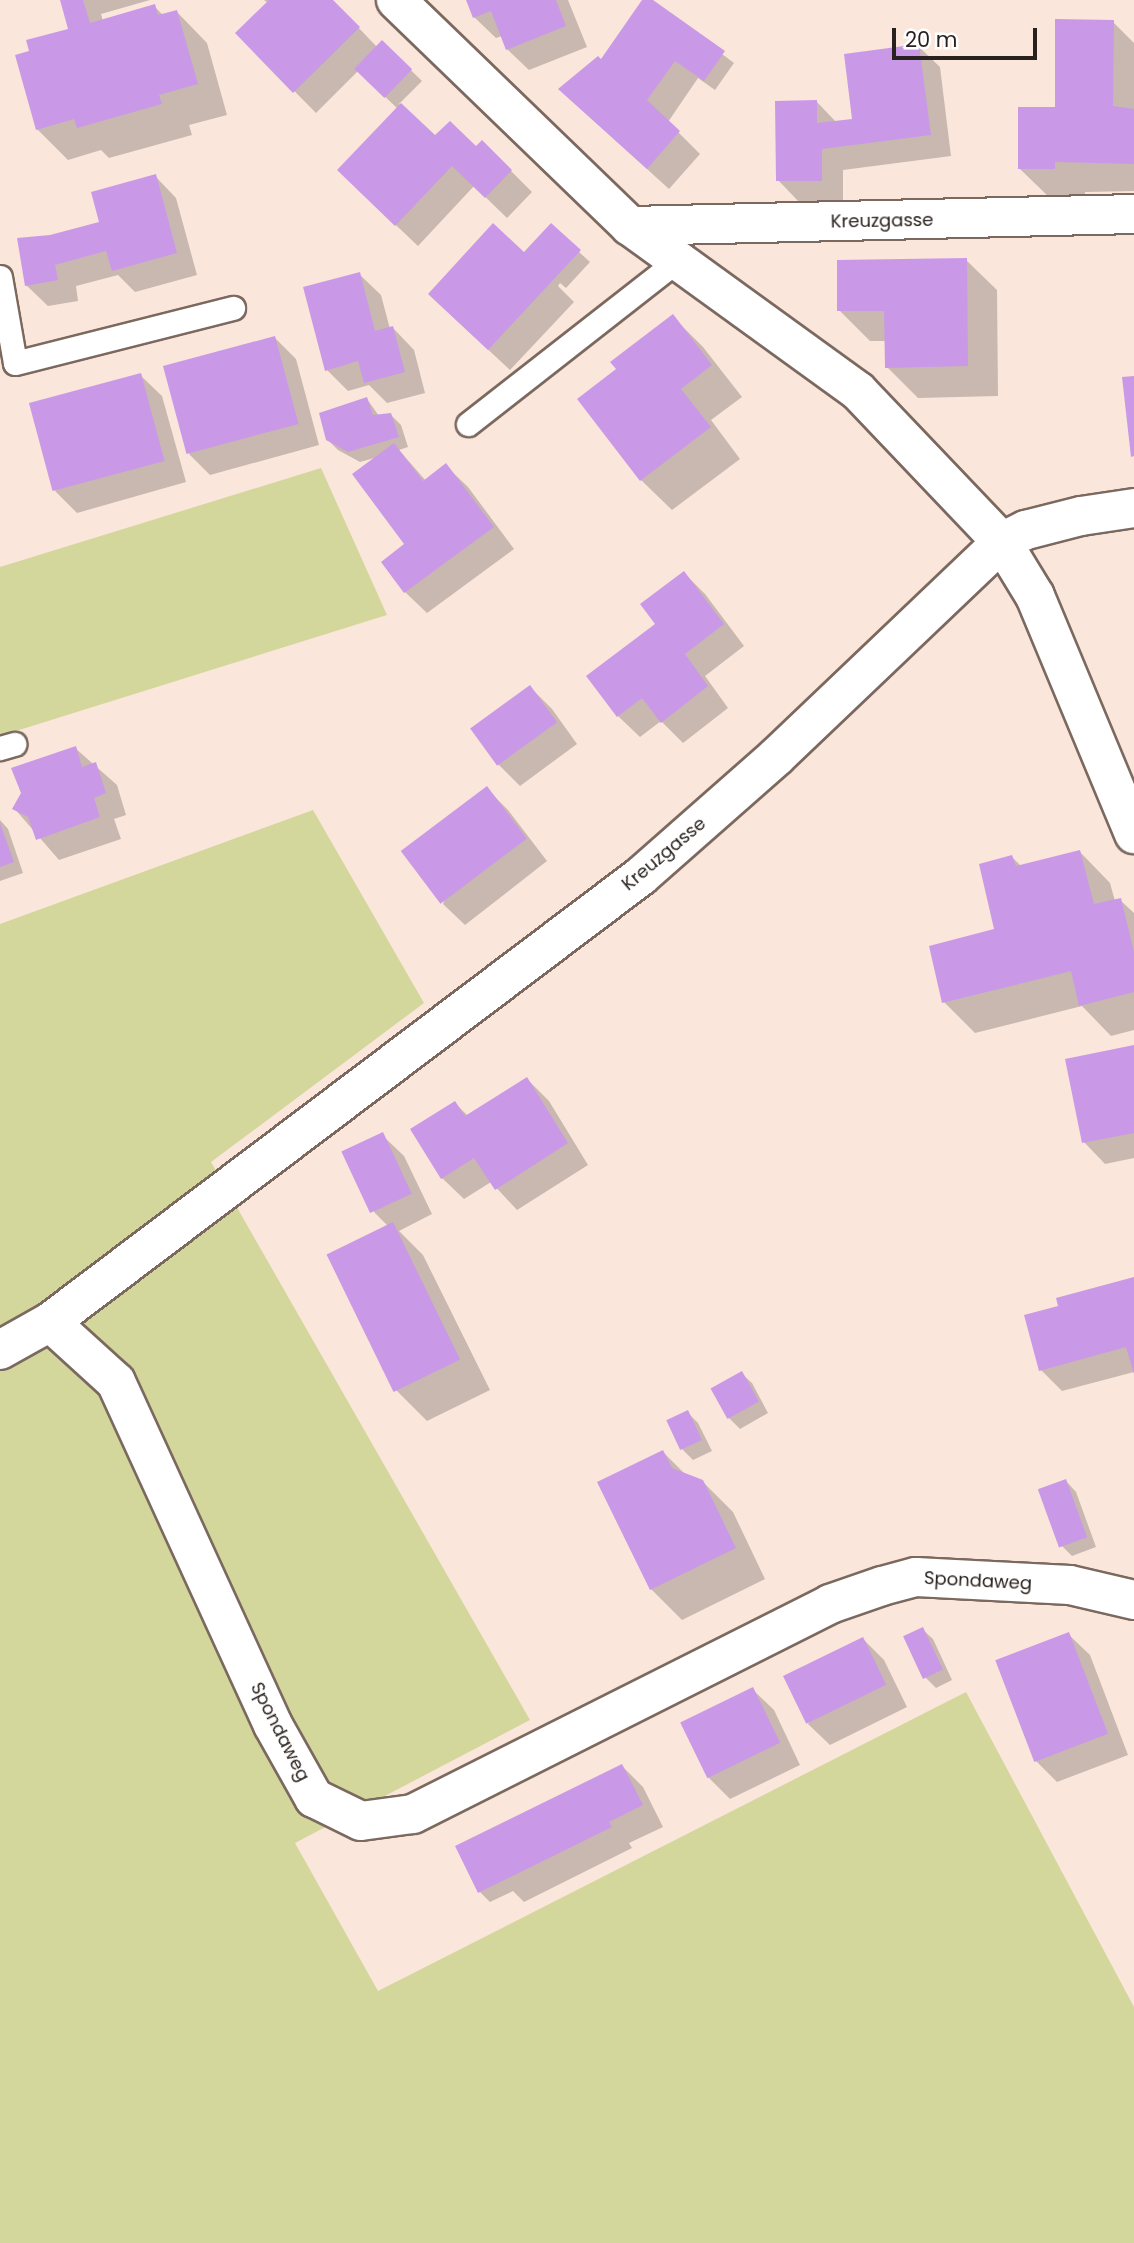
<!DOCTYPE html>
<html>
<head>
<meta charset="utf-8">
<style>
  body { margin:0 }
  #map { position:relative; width:1134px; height:2243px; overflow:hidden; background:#fbe6db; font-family:Poppins,sans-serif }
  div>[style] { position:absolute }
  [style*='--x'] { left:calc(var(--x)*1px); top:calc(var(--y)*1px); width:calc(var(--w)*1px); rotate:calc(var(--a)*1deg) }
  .green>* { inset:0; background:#d4d79c }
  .shadow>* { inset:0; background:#0003 }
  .building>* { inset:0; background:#c999e8; transform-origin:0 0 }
  .roads { filter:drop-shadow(2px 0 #7b695f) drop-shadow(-2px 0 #7b695f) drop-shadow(0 2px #7b695f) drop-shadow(0 -2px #7b695f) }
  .service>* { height:23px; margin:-11.5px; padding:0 11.5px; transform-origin:11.5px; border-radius:11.5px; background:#fff }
  .minor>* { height:38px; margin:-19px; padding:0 19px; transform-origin:19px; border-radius:19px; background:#fff }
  span { translate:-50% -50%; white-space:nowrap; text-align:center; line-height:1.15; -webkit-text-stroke:6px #fff; paint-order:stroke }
  .street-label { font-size:18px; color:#29211d }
  .scale { position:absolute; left:892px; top:28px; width:145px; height:32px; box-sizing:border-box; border:4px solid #29211d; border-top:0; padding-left:9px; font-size:21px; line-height:24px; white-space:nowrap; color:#29211d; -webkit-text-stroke:5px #fff; paint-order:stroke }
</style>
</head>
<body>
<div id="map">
  <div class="green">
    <div style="clip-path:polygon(321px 468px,387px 615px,0 736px,0 567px)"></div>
    <div style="clip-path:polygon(313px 810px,424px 1003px,211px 1162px,530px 1720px,295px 1843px,378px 1991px,966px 1692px,1134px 2007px,1134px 2243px,0 2243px,0 924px)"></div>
  </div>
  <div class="shadow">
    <div style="clip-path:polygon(62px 0,150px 0,101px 14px,103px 21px,154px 6px,164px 16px,177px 12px,207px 43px,227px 115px,189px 125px,192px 135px,109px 158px,101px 150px,68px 160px,37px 129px,31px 52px,71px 30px)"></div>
    <div style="clip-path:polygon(264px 0,332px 0,377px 47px,382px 42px,422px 81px,399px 104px,435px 138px,476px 149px,511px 171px,532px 192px,507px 218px,474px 186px,418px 246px,361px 192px,398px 109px,358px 71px,316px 113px,237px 33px,268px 3px)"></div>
    <div style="clip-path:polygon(468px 0,568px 0,587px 47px,529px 70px,507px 49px,502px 36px,496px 38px,474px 17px)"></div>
    <div style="clip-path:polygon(645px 0,650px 0,734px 63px,715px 90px,698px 78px,668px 122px,700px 154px,669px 189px,582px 110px,602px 62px)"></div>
    <div style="clip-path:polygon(1113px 22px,1134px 43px,1134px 191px,1085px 192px,1085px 199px,1051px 199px,1020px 169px)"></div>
    <div style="clip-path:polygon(918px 46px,940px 67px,951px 156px,843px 170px,843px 202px,799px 202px,778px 180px,817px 102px,837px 123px,853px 121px)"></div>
    <div style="clip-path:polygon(155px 176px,176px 198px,197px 275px,135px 292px,118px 275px,76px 286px,78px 301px,48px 306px,26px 285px,50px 236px,101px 223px)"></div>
    <div style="clip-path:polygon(579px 252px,590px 262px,566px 288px,560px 283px,558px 286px,574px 302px,510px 370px,451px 315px,533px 262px)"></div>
    <div style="clip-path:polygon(966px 260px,997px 290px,998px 396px,918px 398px,887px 367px,886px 341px,870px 341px,839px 310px)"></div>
    <div style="clip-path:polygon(359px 274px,381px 295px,390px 329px,393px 328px,414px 350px,425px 393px,387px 403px,369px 385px,348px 391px,327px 370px)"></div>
    <div style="clip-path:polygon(673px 317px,703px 347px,742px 397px,711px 420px,740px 459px,672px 510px,641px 480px,618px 369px)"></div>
    <div style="clip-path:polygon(274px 337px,296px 359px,319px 445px,210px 475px,189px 454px)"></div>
    <div style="clip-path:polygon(140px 375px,162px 396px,186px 482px,77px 513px,55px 491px)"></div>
    <div style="clip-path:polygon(367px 399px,379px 416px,391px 415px,401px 425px,408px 447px,399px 450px,426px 481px,446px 466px,468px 487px,514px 549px,427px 613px,405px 592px,383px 562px,406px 544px,378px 457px,360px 462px,338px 450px,327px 439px)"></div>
    <div style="clip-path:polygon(684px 573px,705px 594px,744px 646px,705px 676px,728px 708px,683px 743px,661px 721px,640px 737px,618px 716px,588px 676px,658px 625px)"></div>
    <div style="clip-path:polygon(530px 687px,552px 709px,577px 744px,520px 786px,499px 765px,473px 730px)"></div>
    <div style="clip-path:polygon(75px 748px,117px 785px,126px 815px,114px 819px,121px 839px,59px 860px,14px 808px)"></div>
    <div style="clip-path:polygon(487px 789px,508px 810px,547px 861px,465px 925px,443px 904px)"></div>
    <div style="clip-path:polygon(0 820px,8px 829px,23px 873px,0 881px)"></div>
    <div style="clip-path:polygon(1080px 852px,1110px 883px,1115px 901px,1120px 900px,1134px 913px,1134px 1030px,1111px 1036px,1082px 1006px,975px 1033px,944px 1002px,997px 931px,1012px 857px,1022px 867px)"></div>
    <div style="clip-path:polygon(1134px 1047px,1134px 1158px,1105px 1164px,1084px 1142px)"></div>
    <div style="clip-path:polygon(527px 1079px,549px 1101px,588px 1165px,517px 1210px,491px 1182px,464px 1199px,442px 1178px,455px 1103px,468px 1116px)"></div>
    <div style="clip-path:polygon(382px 1135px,404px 1156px,432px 1214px,399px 1231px,423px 1255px,490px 1390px,427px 1421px,396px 1390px,388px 1226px,374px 1212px)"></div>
    <div style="clip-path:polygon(1134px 1279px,1134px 1372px,1062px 1391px,1041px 1370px,1060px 1307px)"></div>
    <div style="clip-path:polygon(741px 1373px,752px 1383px,768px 1413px,740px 1429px,729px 1418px)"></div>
    <div style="clip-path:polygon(687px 1412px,698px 1423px,712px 1451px,693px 1460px,682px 1449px)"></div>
    <div style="clip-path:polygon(663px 1452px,686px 1475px,702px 1481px,733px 1512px,765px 1579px,682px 1620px,651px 1589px)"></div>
    <div style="clip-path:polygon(1066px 1481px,1076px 1492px,1096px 1547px,1072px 1556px,1061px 1545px)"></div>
    <div style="clip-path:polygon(922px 1629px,933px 1639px,952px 1680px,936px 1688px,925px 1677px)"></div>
    <div style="clip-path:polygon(1068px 1634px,1090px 1655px,1128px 1755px,1057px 1782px,1036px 1761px)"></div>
    <div style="clip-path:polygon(863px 1639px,884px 1660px,907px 1707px,830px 1745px,808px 1724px)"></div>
    <div style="clip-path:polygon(752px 1689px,774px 1710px,800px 1765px,730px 1799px,709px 1778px)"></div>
    <div style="clip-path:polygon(622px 1766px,643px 1787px,663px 1827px,629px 1843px,632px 1848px,524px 1902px,513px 1891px,490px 1902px,480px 1892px)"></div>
  </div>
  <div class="building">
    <div style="clip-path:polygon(60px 0,83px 0,90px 23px,155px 4px,158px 15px,177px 10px,198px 84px,159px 95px,162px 104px,77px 128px,74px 119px,36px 130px,15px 55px,29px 51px,26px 40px,68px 29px)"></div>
    <div style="clip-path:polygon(269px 0,333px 0,360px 27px,293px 93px,235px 33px)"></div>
    <div style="clip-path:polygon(466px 0,556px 0,566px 26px,506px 50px,491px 11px,473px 18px)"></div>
    <div style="clip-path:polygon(642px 0,653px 0,725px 51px,704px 81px,675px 61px,647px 100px,680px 131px,647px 169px,558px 89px,598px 56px,601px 59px)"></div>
    <div style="clip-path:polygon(1055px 19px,1114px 20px,1113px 106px,1134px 109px,1134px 164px,1055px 162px,1055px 169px,1018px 169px,1018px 107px,1055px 107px)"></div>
    <div style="left:382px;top:40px;width:42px;height:40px;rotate:44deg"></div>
    <div style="clip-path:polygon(919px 44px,931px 135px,822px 149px,822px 181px,776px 181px,775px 101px,817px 100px,817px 123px,852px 119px,844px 54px)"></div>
    <div style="clip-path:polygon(401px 103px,435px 135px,450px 121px,476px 146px,482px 140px,512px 170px,485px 198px,452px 166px,395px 226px,337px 170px)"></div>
    <div style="clip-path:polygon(156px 174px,177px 253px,112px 271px,106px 251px,55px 265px,58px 280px,25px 286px,17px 238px,50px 235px,99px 222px,91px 192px)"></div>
    <div style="clip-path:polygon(493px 223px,524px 252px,551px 223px,581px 250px,488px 350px,428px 294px)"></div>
    <div style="clip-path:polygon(967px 258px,968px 366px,885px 368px,884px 311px,837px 311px,837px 260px)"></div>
    <div style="clip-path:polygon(360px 272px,375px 331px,393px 326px,405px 372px,364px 383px,358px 361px,325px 371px,303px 287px)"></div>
    <div style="clip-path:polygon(673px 314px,712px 365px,681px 389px,711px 427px,640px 481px,577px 399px,616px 369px,610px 362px)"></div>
    <div style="left:275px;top:336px;width:91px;height:116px;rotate:75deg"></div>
    <div style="left:141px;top:373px;width:91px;height:116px;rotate:75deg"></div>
    <div style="clip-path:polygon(1134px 376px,1134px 456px,1131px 457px,1122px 377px)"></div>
    <div style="clip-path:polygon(367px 397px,373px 415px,391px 413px,399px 437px,348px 452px,326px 440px,319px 413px)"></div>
    <div style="clip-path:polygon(394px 443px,423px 481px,446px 463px,494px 527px,404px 593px,381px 562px,404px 544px,352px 474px)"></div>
    <div style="clip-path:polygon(684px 571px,724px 624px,685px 654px,708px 686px,661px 723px,642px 698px,617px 717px,586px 676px,655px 624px,640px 604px)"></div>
    <div style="left:530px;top:685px;width:46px;height:74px;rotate:54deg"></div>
    <div style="clip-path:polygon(76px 746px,82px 767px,96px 762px,106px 793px,94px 798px,100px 817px,36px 840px,28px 817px,12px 809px,21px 793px,11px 768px)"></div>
    <div style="left:487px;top:786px;width:66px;height:108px;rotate:53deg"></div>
    <div style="clip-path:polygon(0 823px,14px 862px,0 867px)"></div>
    <div style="clip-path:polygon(1080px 850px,1094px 904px,1121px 898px,1134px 952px,1134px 992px,1079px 1006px,1071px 971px,942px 1003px,929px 946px,994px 929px,979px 864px,1012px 855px,1016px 866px)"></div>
    <div style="clip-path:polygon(1134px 1045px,1134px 1133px,1082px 1143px,1065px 1059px)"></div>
    <div style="clip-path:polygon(527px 1077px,568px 1143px,495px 1190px,474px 1158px,441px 1179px,410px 1129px,455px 1101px,465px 1116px)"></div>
    <div style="left:383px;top:1132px;width:68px;height:46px;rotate:65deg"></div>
    <div style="left:393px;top:1222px;width:153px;height:74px;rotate:64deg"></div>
    <div style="clip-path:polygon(1134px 1277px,1134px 1374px,1126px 1347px,1039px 1371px,1024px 1315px,1058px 1306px,1056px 1298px)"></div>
    <div style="left:742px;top:1371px;width:35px;height:36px;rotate:61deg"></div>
    <div style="left:688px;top:1410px;width:33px;height:24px;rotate:65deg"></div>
    <div style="clip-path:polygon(663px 1450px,672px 1468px,703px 1480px,736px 1548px,650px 1590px,597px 1482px)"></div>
    <div style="left:1066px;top:1479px;width:62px;height:30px;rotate:70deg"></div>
    <div style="left:923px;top:1627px;width:47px;height:22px;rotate:65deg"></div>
    <div style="left:1069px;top:1632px;width:109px;height:79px;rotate:69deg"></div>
    <div style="left:863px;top:1637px;width:53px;height:89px;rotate:64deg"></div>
    <div style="left:753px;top:1687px;width:62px;height:81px;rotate:64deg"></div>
    <div style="clip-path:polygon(622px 1764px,643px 1805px,609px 1822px,612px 1827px,478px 1893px,455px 1846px)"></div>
  </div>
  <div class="roads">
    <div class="service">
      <div style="--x:0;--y:277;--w:87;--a:80.1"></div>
      <div style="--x:15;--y:363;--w:225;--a:-14.2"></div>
      <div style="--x:468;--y:424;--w:265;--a:-38"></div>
      <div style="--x:0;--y:748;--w:15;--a:-16"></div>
    </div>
    <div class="minor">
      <div style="--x:396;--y:0;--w:325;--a:44"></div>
      <div style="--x:630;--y:226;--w:281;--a:35.9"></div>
      <div style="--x:858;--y:391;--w:209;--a:46.4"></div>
      <div style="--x:1002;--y:542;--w:63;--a:58.6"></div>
      <div style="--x:1035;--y:596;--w:258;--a:67.4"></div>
      <div style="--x:630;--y:226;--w:504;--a:-1.36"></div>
      <div style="--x:50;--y:1322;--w:89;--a:42.3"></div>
      <div style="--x:116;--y:1382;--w:377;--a:65.4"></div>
      <div style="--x:273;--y:1725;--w:84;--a:60.7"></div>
      <div style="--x:314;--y:1798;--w:52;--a:26.1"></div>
      <div style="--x:361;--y:1821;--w:52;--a:-7.7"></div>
      <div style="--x:413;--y:1814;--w:467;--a:-26.7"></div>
      <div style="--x:830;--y:1604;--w:55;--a:-19.1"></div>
      <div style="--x:882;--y:1586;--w:35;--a:-15"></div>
      <div style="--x:916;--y:1577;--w:154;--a:3"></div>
      <div style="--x:1070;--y:1585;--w:66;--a:13.2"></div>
      <div style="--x:0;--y:1350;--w:57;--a:-29.2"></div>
      <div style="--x:50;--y:1322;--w:740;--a:-37.04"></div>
      <div style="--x:641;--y:876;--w:180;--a:-41.4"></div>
      <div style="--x:776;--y:757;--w:312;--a:-43.6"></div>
      <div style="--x:1002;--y:542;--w:27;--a:-27"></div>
      <div style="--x:1026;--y:530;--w:57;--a:-14.3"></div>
      <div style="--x:1081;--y:516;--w:54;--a:-8.6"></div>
    </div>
  </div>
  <div class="street-label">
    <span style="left:882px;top:221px;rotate:-1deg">Kreuzgasse</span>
    <span style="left:664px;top:854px;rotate:-40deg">Kreuzgasse</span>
    <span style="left:978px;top:1581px;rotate:3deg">Spondaweg</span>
    <span style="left:280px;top:1732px;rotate:63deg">Spondaweg</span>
  </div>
  <div class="scale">20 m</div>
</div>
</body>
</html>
